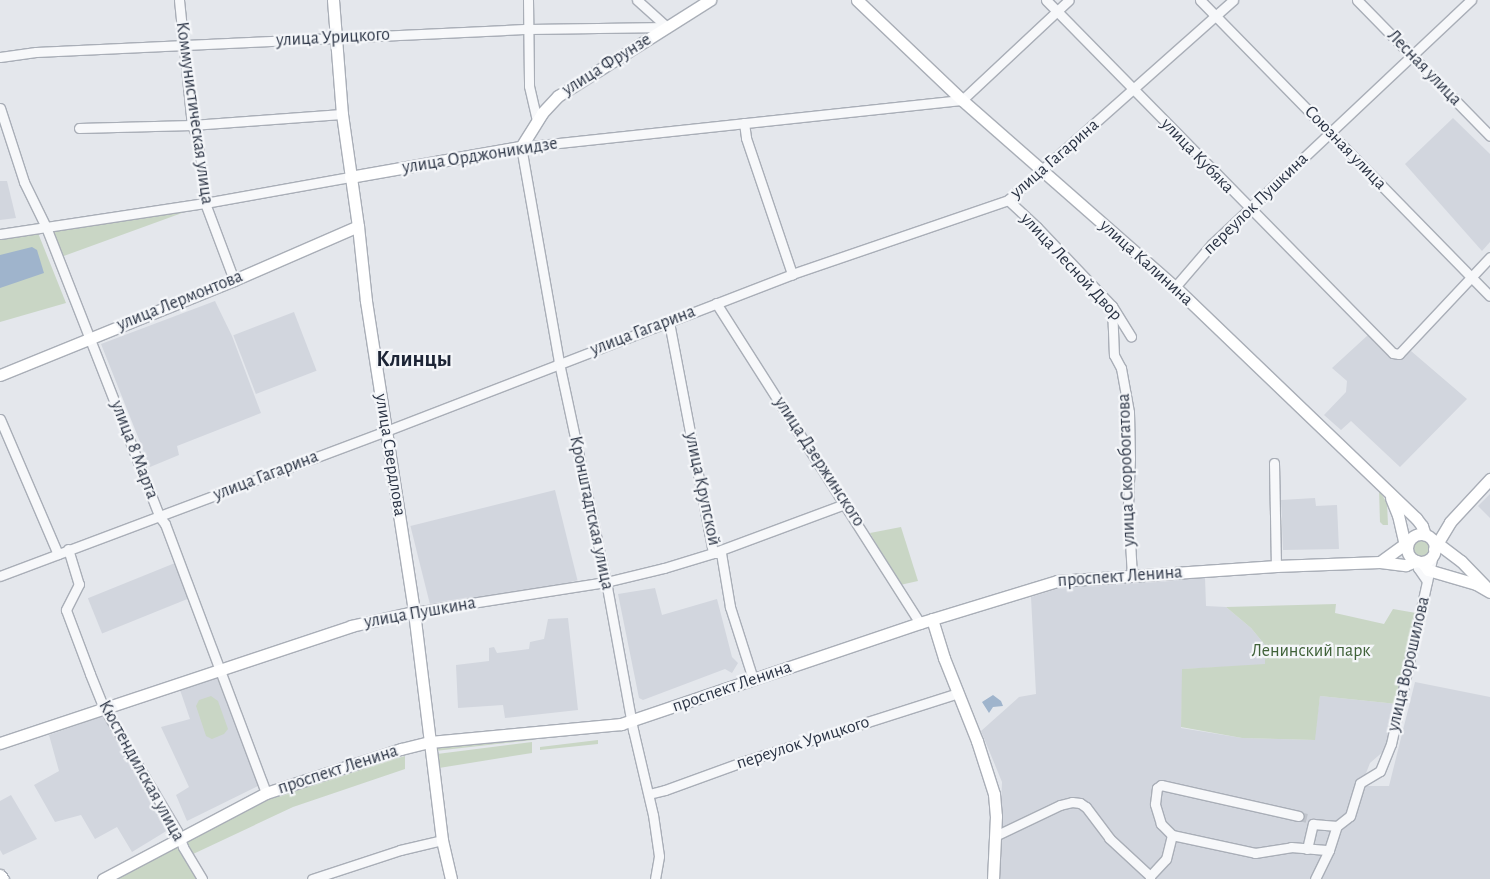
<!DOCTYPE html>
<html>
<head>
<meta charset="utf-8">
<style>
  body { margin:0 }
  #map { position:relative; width:1490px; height:879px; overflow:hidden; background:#e4e7ec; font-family:"Alegreya Sans",sans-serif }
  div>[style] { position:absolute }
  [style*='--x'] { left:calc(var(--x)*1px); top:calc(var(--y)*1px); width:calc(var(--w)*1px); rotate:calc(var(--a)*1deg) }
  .built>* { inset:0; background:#d2d6de; transform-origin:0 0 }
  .green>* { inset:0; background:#c9d6c5 }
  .round { border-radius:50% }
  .water>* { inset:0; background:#9fb4cc }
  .minor-tunnel>* { height:9px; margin-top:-4.5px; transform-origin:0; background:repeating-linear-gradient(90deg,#bfc3cb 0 9px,transparent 0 13.5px) }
  .roads { filter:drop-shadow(1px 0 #a9aeb7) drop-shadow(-1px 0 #a9aeb7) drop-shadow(0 1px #a9aeb7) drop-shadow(0 -1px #a9aeb7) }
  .minor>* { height:9px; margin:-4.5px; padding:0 4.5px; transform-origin:4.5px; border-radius:4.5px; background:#f7f8fa }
  .major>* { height:11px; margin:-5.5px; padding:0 5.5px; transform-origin:5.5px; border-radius:5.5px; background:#fff }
  .major>.ring { margin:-5.5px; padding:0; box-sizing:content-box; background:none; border:11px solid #fff; border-radius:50% }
  span { translate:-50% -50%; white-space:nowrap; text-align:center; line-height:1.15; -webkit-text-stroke:4.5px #f4f6f9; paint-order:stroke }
  .street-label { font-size:18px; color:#2b3445 }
  .park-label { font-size:18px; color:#3f6138 }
  .district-label { font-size:22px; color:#1d2536; font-weight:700 }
</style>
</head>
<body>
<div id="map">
  <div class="built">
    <div style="clip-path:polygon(1453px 118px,1490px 154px,1490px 242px,1482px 251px,1405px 164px)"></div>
    <div style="clip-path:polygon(0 181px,7px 181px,16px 218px,0 220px)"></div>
    <div style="clip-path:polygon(215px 301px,232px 336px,261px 413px,177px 446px,179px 455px,150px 467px,101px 344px)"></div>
    <div style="left:294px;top:312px;width:63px;height:65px;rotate:69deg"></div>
    <div style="clip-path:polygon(1368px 335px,1390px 357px,1402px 358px,1411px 351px,1467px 399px,1400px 467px,1351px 421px,1341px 430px,1324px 415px,1346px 392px,1347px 381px,1332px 368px)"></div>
    <div style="left:555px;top:490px;width:93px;height:149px;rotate:76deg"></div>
    <div style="clip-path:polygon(1490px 494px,1490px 518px,1478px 506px)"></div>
    <div style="clip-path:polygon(1315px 498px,1316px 506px,1337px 505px,1339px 549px,1283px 550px,1281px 500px)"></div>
    <div style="left:175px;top:563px;width:38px;height:94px;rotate:68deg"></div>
    <div style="clip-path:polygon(1205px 577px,1206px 606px,1226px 607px,1251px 628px,1265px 645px,1265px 665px,1183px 669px,1181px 728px,1242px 738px,1314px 740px,1320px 696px,1397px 704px,1385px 750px,1370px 763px,1361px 786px,1389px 786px,1415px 682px,1490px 697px,1490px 879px,998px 879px,1002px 782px,981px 731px,1019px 697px,1036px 694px,1031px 597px,1073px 584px)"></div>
    <div style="clip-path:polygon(655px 588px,662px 615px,717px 599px,732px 657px,738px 663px,732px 673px,725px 669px,643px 700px,639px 698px,618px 594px)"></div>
    <div style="clip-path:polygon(568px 618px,578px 710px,505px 718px,503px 705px,458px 708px,456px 665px,489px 661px,489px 648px,494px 647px,497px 653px,529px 649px,530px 642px,544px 639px,548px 619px)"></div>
    <div style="clip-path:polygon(217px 677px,258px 786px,187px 821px,176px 795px,189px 787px,161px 727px,190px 719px,180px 690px)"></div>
    <div style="clip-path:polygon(108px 714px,168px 830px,132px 852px,117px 827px,95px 839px,81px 815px,55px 822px,34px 785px,59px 771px,49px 735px)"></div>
    <div style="clip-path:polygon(11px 795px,37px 839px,3px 855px,0 850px,0 801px)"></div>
  </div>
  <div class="green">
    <div style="clip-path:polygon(193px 209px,61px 257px,51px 231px)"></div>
    <div style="clip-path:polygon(38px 233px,66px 303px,0 322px,0 239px)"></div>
    <div style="clip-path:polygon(1379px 490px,1387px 503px,1388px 525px,1383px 525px,1380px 522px)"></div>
    <div style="clip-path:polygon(901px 527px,918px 581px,900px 585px,870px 533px)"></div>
    <div class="round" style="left:1410px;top:537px;width:20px;height:20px"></div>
    <div style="clip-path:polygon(1336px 604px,1335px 613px,1384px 624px,1393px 609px,1416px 613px,1397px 704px,1320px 696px,1315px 740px,1242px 738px,1181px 727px,1182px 669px,1265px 664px,1265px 645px,1251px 628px,1226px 607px)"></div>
    <div style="clip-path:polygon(211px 696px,218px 701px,228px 729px,224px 734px,212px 739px,206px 736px,196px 706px,199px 700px)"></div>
    <div style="clip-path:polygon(532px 735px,533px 740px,435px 751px,435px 747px)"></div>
    <div style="clip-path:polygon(598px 740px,598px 744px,540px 750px,540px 747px)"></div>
    <div style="clip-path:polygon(532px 742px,532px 753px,439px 768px,437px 754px)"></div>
    <div style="clip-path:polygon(405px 756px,405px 769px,293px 807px,191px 855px,183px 843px,271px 797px,296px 787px)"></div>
    <div style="clip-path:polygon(179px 845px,198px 879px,116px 879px)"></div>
  </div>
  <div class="water">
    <div style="clip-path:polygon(32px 247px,37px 250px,44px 273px,0 288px,0 255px)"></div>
    <div style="clip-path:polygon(993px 695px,1001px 701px,1003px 706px,993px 707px,989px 713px,982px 702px)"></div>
  </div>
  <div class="minor-tunnel">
    <div style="--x:1299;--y:816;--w:8;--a:14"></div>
  </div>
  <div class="roads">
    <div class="minor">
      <div style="--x:179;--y:0;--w:126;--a:84.1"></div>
      <div style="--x:192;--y:125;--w:11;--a:68"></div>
      <div style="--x:196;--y:135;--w:29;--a:80"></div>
      <div style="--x:201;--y:164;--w:39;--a:84"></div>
      <div style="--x:205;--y:203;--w:82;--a:69.4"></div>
      <div style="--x:528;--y:0;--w:86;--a:89.3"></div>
      <div style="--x:529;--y:86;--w:35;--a:77"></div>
      <div style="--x:637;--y:0;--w:40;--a:42"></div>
      <div style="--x:1046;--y:0;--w:495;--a:45.5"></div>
      <div style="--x:1393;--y:353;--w:6;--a:9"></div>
      <div style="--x:1399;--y:354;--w:133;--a:-46.8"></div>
      <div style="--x:1200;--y:0;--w:414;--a:45.6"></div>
      <div style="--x:1357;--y:0;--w:190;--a:45.6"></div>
      <div style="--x:0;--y:57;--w:36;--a:-8"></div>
      <div style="--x:36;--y:52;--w:299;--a:-2.7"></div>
      <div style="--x:335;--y:38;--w:194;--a:-2.7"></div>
      <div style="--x:529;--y:29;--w:138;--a:-0.8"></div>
      <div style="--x:0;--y:108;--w:78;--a:72"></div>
      <div style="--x:24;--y:182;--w:50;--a:63.9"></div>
      <div style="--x:46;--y:227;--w:310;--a:68.6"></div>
      <div style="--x:159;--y:516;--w:10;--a:53"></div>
      <div style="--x:165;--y:524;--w:287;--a:69.4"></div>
      <div style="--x:744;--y:123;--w:15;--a:82"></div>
      <div style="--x:746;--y:138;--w:144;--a:71.3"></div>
      <div style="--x:79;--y:128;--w:113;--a:-1.5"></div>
      <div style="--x:192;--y:125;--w:150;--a:-4.2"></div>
      <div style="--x:1008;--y:200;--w:40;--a:43"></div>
      <div style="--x:1037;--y:227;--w:109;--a:46.5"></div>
      <div style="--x:1112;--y:306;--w:36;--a:58"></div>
      <div style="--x:0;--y:234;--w:207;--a:-8.6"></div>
      <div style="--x:205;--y:203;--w:147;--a:-10.2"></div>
      <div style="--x:1175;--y:287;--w:57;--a:-49.3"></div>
      <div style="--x:1212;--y:244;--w:356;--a:-43.3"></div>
      <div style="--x:716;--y:303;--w:379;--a:57.5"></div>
      <div style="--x:1112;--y:306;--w:49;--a:87.7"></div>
      <div style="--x:1114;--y:355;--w:15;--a:62"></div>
      <div style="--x:1121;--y:368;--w:45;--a:79.7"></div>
      <div style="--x:1129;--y:412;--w:46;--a:88.8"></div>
      <div style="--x:1130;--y:458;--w:47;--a:92.4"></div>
      <div style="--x:1128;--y:505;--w:71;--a:86.8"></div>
      <div style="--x:669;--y:322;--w:235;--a:79.2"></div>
      <div style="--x:713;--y:553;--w:8;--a:0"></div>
      <div style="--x:721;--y:553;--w:55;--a:80.5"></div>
      <div style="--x:730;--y:607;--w:76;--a:72.3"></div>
      <div style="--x:0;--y:419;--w:147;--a:66.8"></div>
      <div style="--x:1274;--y:463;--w:103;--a:88.9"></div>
      <div style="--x:68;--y:549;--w:37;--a:73"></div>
      <div style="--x:79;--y:584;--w:29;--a:117"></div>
      <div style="--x:66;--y:610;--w:68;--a:69.4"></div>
      <div style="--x:90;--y:674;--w:37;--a:68"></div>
      <div style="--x:104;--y:708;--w:143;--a:59.3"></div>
      <div style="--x:177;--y:831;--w:17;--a:69"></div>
      <div style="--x:183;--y:847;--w:37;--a:59"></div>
      <div style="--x:1418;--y:561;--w:7;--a:90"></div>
      <div style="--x:1418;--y:568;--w:16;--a:55"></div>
      <div style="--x:0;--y:576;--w:412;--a:-20.6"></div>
      <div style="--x:386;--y:431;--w:435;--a:-21.1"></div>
      <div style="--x:792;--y:274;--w:228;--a:-18.9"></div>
      <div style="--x:1008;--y:200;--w:301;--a:-41.6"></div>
      <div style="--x:414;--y:612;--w:194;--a:-8.9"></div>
      <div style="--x:606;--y:582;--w:60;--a:-13.6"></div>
      <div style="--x:664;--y:568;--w:51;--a:-17"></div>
      <div style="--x:713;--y:553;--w:141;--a:-20.4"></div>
      <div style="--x:649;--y:794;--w:16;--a:-14"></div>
      <div style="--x:665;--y:790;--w:82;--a:-20"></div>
      <div style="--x:742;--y:762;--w:227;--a:-17.7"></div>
      <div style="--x:1172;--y:835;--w:16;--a:-135"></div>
      <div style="--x:1161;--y:824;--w:21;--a:-107"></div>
      <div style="--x:1155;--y:804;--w:16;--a:-83"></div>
      <div style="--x:1157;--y:788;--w:5;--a:-37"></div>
      <div style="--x:1161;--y:785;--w:141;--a:12.7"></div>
      <div style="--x:995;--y:836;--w:72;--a:-25.5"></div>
      <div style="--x:1060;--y:805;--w:12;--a:-14"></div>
      <div style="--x:1072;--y:802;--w:8;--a:7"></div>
      <div style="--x:1080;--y:803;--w:7;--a:34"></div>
      <div style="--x:1086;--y:807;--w:39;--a:53"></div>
      <div style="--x:1109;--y:838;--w:56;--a:42.8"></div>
      <div style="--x:1307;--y:849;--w:26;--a:-77"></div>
      <div style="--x:1313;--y:824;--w:24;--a:5"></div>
      <div style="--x:312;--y:879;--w:93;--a:-18.2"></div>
      <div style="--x:400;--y:850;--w:43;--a:-13.4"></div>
      <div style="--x:655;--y:879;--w:23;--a:-80"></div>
      <div style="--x:659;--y:856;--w:41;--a:-98.3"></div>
      <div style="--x:653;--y:815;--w:87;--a:-103.2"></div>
      <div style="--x:633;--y:730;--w:150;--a:-100.3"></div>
      <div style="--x:606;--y:582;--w:225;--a:-102.1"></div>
      <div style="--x:559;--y:362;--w:218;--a:-100"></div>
      <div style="--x:521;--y:147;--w:443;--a:-6.1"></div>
      <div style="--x:962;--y:100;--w:146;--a:-43.1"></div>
      <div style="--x:1150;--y:879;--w:3;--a:-90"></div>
      <div style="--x:1150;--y:876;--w:23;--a:-47"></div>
      <div style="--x:1166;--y:859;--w:25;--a:-76"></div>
      <div style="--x:1172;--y:835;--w:85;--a:12.2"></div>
      <div style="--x:1255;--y:853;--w:36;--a:-9"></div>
      <div style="--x:1291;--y:847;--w:38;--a:5"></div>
      <div style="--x:1315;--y:879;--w:32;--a:-64"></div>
      <div style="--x:1329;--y:850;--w:25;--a:-72"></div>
      <div style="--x:1337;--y:826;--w:16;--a:-38"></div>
      <div style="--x:1350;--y:816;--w:34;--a:-73"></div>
      <div style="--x:1360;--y:783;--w:23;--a:-31"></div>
      <div style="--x:1380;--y:771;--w:29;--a:-68"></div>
      <div style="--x:1391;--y:744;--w:194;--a:-77.5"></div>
    </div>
    <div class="major">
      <div style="--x:333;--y:0;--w:114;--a:85.5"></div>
      <div style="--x:342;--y:114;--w:113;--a:81.9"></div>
      <div style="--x:358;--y:226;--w:75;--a:83.9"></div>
      <div style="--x:366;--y:301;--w:315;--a:81.2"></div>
      <div style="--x:414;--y:612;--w:230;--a:83"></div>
      <div style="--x:442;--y:840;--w:40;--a:77"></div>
      <div style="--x:857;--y:0;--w:145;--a:43.6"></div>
      <div style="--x:962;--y:100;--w:283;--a:41.3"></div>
      <div style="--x:1175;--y:287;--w:334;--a:43.8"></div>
      <div style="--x:1416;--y:518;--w:10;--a:53"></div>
      <div style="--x:1422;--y:526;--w:9;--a:72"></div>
      <div style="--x:350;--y:177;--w:174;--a:-10"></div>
      <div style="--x:521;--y:147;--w:40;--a:-58"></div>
      <div style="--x:542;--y:113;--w:23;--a:-47"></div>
      <div style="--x:558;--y:96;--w:180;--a:-32.3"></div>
      <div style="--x:0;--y:375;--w:253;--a:-22.1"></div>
      <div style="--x:234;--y:280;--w:135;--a:-23.5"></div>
      <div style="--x:1391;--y:498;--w:18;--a:68"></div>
      <div style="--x:1398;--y:515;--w:35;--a:77"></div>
      <div class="ring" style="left:1407px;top:534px;width:17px;height:17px"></div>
      <div style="--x:1433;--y:540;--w:35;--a:37"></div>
      <div style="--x:1461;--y:561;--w:36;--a:46"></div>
      <div style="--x:1434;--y:549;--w:31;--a:-59"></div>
      <div style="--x:1450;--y:522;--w:59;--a:-47.1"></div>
      <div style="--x:1380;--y:562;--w:34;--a:-36"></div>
      <div style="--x:1422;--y:562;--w:10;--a:53"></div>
      <div style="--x:1428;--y:570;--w:50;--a:16.3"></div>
      <div style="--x:1476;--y:584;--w:16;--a:30"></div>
      <div style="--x:932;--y:619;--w:41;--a:72.9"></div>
      <div style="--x:944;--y:658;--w:89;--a:68.3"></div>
      <div style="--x:977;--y:741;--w:56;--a:72.2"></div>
      <div style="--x:994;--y:794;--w:22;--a:85"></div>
      <div style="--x:996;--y:816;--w:63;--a:92.7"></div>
      <div style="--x:0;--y:743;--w:370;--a:-18.4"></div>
      <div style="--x:351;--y:626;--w:65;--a:-12.5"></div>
      <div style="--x:0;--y:875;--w:5;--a:53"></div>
      <div style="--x:103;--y:879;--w:184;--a:-27.8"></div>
      <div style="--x:266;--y:793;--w:142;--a:-18.1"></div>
      <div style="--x:401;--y:749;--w:30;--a:-14"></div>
      <div style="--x:430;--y:742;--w:192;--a:-5.4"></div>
      <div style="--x:621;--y:724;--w:316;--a:-18.7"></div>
      <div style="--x:920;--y:623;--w:143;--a:-17"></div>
      <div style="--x:1057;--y:581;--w:220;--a:-3.9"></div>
      <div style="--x:1276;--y:566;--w:104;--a:-2.2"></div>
      <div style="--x:1380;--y:562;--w:26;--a:7"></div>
      <div style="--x:1406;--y:565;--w:11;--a:-22"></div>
    </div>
  </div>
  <div class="street-label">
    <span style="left:333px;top:38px;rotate:-3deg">улица Урицкого</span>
    <span style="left:607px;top:65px;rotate:-32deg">улица Фрунзе</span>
    <span style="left:1424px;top:68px;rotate:46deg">Лесная улица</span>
    <span style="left:194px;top:113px;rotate:82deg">Коммунистическая улица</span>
    <span style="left:1345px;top:148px;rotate:46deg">Союзная улица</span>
    <span style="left:480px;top:156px;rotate:-9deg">улица Орджоникидзе</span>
    <span style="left:1197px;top:156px;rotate:46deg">улица Кубяка</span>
    <span style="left:1055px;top:159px;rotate:-41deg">улица Гагарина</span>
    <span style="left:1256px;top:204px;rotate:-44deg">переулок Пушкина</span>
    <span style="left:1146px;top:263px;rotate:42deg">улица Калинина</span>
    <span style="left:1071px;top:267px;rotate:47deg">улица Лесной Двор</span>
    <span style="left:180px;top:301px;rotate:-22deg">улица Лермонтова</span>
    <span style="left:643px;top:331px;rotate:-21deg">улица Гагарина</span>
    <span style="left:134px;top:450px;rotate:69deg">улица 8 Марта</span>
    <span style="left:390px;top:455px;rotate:81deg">улица Свердлова</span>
    <span style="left:819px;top:462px;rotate:57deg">улица Дзержинского</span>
    <span style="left:1127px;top:470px;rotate:-92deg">улица Скоробогатова</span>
    <span style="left:266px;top:476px;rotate:-21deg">улица Гагарина</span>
    <span style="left:702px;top:489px;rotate:78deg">улица Крупской</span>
    <span style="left:591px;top:513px;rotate:78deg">Кронштадтская улица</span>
    <span style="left:1120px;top:577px;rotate:-4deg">проспект Ленина</span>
    <span style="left:420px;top:613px;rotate:-10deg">улица Пушкина</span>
    <span style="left:1409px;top:664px;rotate:-77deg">улица Ворошилова</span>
    <span style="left:732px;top:687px;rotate:-19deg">проспект Ленина</span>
    <span style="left:803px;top:743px;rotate:-18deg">переулок Урицкого</span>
    <span style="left:338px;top:770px;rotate:-18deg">проспект Ленина</span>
    <span style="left:141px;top:771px;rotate:61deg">Кюстендилская улица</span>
  </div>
  <div class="park-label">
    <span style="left:1311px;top:651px">Ленинский парк</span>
  </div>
  <div class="district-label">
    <span style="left:414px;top:360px">Клинцы</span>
  </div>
</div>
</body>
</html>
